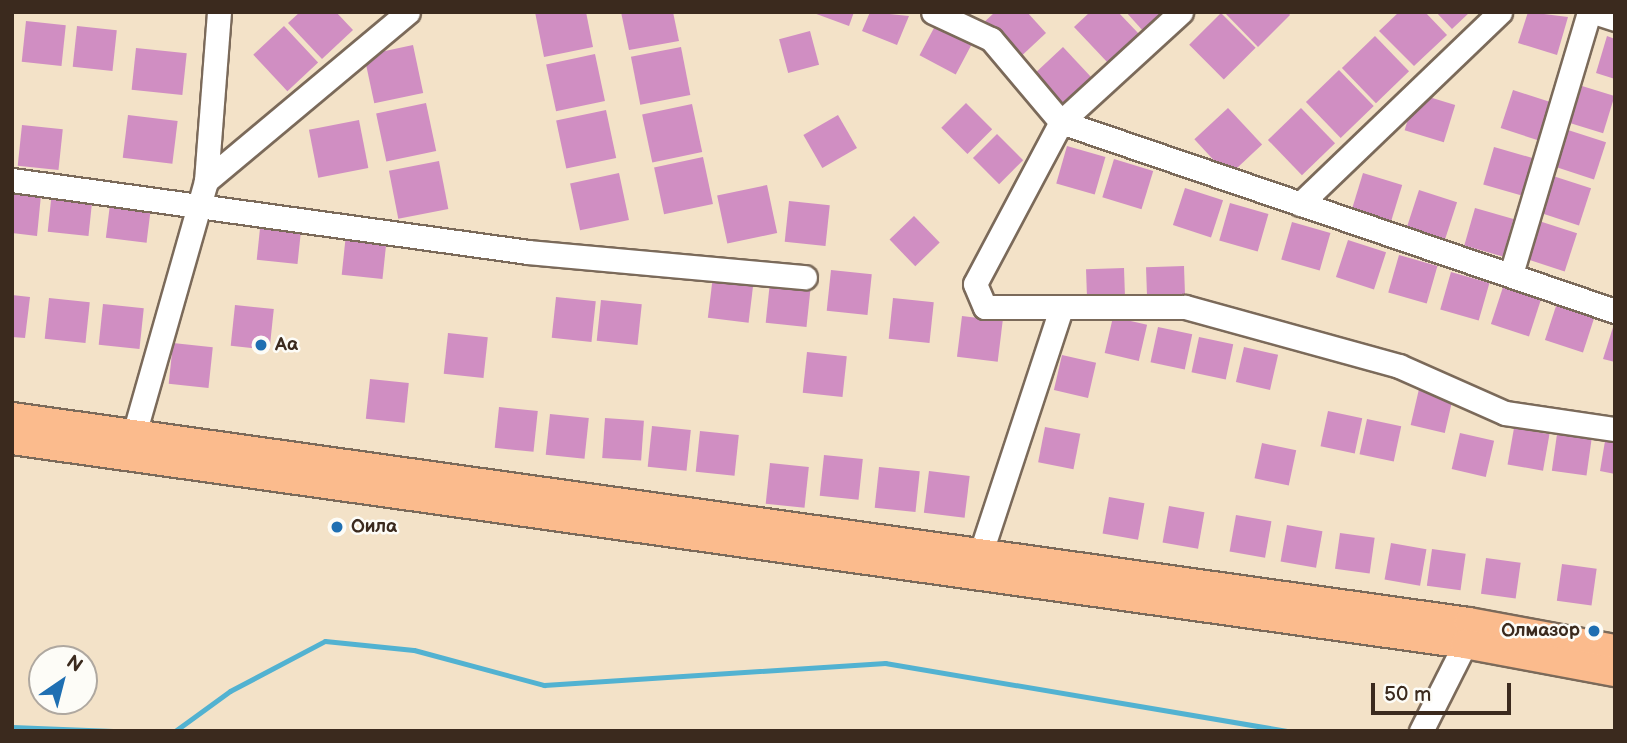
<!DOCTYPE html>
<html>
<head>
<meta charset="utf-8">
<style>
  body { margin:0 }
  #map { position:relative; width:1627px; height:743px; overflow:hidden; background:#f3e2c8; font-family:"Balsamiq Sans",sans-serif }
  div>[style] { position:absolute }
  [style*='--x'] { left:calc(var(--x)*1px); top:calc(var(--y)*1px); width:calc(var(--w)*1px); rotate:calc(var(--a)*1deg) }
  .stream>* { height:5px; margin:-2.5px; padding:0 2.5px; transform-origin:2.5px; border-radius:2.5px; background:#52b2d1 }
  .building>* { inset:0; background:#d08ec2; transform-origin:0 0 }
  .roads { filter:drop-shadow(2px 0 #7b6a5a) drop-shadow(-2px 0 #7b6a5a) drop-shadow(0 2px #7b6a5a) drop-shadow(0 -2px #7b6a5a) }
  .minor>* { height:23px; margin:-11.5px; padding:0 11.5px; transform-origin:11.5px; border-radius:11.5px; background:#fff }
  .major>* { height:28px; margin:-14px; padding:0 14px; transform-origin:14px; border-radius:14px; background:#fbbb8d }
  .dots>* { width:19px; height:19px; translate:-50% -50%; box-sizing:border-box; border:4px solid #fdfcf7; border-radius:50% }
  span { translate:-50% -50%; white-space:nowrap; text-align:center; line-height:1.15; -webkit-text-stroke:5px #fdfcf7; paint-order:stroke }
  .poi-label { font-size:19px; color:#3b2a1e; font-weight:700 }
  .left { translate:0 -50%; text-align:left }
  .right { translate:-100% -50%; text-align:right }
  .frame { position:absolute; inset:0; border:14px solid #3b2a1e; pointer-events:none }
  .north { position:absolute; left:28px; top:645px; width:70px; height:70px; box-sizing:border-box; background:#fdfcf7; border:2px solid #afa8a0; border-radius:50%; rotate:35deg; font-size:19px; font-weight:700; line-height:28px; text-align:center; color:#3b2a1e }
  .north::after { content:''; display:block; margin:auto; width:24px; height:32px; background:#1f6fb2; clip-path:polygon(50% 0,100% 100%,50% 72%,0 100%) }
  .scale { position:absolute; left:1371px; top:683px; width:140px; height:32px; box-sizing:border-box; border:4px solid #3b2a1e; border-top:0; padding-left:9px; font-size:21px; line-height:24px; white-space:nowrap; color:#3b2a1e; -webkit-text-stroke:5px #fdfcf7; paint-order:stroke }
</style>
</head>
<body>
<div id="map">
  <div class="stream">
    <div style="--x:12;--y:727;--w:101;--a:2.3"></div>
    <div style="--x:175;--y:731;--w:68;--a:-36"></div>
    <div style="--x:230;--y:691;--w:107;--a:-27.8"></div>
    <div style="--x:325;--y:641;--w:89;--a:5.8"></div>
    <div style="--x:414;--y:650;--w:135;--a:15.1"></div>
    <div style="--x:544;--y:685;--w:342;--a:-3.7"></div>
    <div style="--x:885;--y:663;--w:409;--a:9.6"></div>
  </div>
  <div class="building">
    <div style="clip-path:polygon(300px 12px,336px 12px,353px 30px,322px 59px,288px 23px)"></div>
    <div style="clip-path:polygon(535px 12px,586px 12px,593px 47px,544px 57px)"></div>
    <div style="clip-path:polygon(621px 12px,673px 12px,679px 41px,629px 50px)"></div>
    <div style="clip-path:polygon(811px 12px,854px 12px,849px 26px)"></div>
    <div style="clip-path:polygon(870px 12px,909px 16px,897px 45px,862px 31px)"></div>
    <div style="clip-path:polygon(995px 12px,1027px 12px,1046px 33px,1015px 62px,981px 25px)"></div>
    <div style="clip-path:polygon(1090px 12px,1118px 12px,1139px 34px,1108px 63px,1074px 27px)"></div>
    <div style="clip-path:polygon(1126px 12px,1165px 12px,1144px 32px)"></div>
    <div style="clip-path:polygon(1224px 12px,1288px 12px,1290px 15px,1258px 47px)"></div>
    <div style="clip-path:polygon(1399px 12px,1425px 12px,1447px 35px,1414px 66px,1379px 31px)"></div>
    <div style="clip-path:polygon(1436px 12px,1470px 12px,1452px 29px)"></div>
    <div style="clip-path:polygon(1528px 12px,1568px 17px,1557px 55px,1518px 43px)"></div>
    <div style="left:1221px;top:13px;width:49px;height:45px;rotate:45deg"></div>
    <div style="left:26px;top:21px;width:40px;height:41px;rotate:6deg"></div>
    <div style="left:77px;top:26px;width:40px;height:41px;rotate:6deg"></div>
    <div style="left:284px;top:26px;width:50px;height:42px;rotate:47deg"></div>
    <div style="left:935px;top:26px;width:41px;height:33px;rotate:28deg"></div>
    <div style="left:810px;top:31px;width:35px;height:32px;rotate:75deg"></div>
    <div style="left:1375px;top:36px;width:49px;height:46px;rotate:46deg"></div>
    <div style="clip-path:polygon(1607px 36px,1615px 39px,1615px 79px,1596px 73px)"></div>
    <div style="left:413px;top:45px;width:49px;height:50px;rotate:78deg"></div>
    <div style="left:681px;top:47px;width:49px;height:51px;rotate:79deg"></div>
    <div style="left:1063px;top:47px;width:50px;height:42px;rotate:47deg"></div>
    <div style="left:136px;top:48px;width:51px;height:42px;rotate:6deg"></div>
    <div style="left:595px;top:54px;width:48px;height:50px;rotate:78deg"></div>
    <div style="left:1339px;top:70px;width:50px;height:46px;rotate:46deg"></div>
    <div style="left:1582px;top:86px;width:34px;height:39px;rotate:17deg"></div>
    <div style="left:1513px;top:90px;width:40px;height:40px;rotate:18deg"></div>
    <div style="left:1416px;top:93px;width:41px;height:39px;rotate:17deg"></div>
    <div style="left:426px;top:103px;width:49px;height:51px;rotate:78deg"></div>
    <div style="left:966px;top:103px;width:37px;height:35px;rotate:45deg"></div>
    <div style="left:692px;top:104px;width:49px;height:51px;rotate:78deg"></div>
    <div style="left:1228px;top:108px;width:50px;height:46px;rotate:47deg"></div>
    <div style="left:1301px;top:108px;width:49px;height:46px;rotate:46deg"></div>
    <div style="left:606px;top:110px;width:49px;height:51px;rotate:78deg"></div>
    <div style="left:128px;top:115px;width:50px;height:43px;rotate:7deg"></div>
    <div style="left:838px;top:115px;width:38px;height:40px;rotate:60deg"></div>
    <div style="left:359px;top:120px;width:49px;height:51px;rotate:79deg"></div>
    <div style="left:22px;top:125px;width:41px;height:41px;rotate:6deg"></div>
    <div style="left:1568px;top:130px;width:40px;height:39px;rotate:18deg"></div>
    <div style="left:997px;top:134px;width:37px;height:34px;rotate:45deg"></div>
    <div style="left:1067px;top:146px;width:40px;height:39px;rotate:16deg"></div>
    <div style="left:1494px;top:147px;width:40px;height:39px;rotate:16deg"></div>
    <div style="left:703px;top:157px;width:48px;height:50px;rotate:78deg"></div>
    <div style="left:1114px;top:159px;width:41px;height:40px;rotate:17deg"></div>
    <div style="left:439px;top:161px;width:49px;height:51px;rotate:79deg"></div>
    <div style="left:619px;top:173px;width:48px;height:50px;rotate:78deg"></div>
    <div style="left:1363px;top:173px;width:41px;height:39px;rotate:17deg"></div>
    <div style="left:1553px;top:176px;width:40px;height:39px;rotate:18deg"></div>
    <div style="left:767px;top:185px;width:49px;height:51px;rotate:78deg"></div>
    <div style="left:1185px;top:188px;width:40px;height:39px;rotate:18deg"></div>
    <div style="left:1419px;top:190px;width:40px;height:39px;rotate:18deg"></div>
    <div style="left:52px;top:191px;width:41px;height:41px;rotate:6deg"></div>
    <div style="clip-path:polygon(12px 192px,41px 195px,37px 236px,12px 233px)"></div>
    <div style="left:111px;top:196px;width:41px;height:42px;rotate:7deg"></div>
    <div style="left:789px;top:201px;width:41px;height:41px;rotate:6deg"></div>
    <div style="left:1230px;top:203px;width:40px;height:39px;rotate:16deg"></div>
    <div style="left:1475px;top:208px;width:40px;height:39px;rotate:16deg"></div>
    <div style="left:914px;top:216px;width:37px;height:34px;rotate:46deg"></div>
    <div style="left:261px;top:219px;width:41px;height:41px;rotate:6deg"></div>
    <div style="left:1539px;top:221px;width:40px;height:40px;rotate:18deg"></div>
    <div style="left:1292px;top:222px;width:40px;height:39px;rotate:16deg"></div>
    <div style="left:346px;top:234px;width:41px;height:41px;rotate:6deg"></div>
    <div style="left:1348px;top:240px;width:40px;height:39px;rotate:18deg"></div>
    <div style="left:1399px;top:255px;width:40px;height:39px;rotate:16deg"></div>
    <div style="left:1184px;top:266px;width:37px;height:38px;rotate:88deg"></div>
    <div style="left:1124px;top:268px;width:38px;height:38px;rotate:88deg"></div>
    <div style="left:831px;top:270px;width:41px;height:41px;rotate:6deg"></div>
    <div style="left:1451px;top:272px;width:40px;height:39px;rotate:16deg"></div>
    <div style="left:713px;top:276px;width:41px;height:42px;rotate:7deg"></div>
    <div style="left:770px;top:282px;width:41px;height:41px;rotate:6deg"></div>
    <div style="left:1503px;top:287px;width:40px;height:39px;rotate:18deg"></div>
    <div style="clip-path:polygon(12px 295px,30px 297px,25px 338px,12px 337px)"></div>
    <div style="left:556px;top:297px;width:40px;height:41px;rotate:6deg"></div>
    <div style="left:49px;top:298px;width:41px;height:41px;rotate:6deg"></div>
    <div style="left:893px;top:298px;width:41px;height:41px;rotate:6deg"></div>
    <div style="left:601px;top:300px;width:41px;height:41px;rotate:6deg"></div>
    <div style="left:1557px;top:303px;width:40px;height:39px;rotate:18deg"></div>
    <div style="left:103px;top:304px;width:41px;height:41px;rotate:6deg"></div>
    <div style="left:235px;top:305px;width:39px;height:41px;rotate:6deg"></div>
    <div style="left:962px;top:316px;width:41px;height:41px;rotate:7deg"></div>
    <div style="left:1113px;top:317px;width:35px;height:37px;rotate:13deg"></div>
    <div style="clip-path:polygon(1615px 321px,1615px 362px,1603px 359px)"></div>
    <div style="left:1158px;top:327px;width:35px;height:36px;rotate:12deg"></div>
    <div style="left:448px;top:333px;width:40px;height:41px;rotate:6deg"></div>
    <div style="left:1199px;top:337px;width:35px;height:36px;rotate:12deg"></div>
    <div style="left:173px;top:343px;width:40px;height:41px;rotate:6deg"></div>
    <div style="left:1244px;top:347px;width:35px;height:36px;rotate:13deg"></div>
    <div style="left:807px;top:352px;width:40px;height:41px;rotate:6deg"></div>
    <div style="left:1062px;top:355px;width:35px;height:36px;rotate:13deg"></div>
    <div style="left:370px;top:379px;width:39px;height:40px;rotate:6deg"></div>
    <div style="left:1419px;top:389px;width:35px;height:37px;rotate:13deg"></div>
    <div style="left:499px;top:407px;width:39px;height:41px;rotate:6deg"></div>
    <div style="left:1328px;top:411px;width:35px;height:36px;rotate:12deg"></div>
    <div style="left:550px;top:414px;width:39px;height:41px;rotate:6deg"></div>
    <div style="left:605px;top:418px;width:39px;height:40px;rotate:4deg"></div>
    <div style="left:1367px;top:419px;width:35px;height:36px;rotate:12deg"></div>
    <div style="left:652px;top:426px;width:39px;height:41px;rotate:6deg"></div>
    <div style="left:1045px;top:427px;width:36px;height:36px;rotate:11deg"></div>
    <div style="left:1514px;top:428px;width:36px;height:37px;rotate:10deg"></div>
    <div style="left:700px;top:431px;width:39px;height:41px;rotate:6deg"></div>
    <div style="left:1460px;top:433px;width:35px;height:37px;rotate:13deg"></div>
    <div style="left:1557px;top:434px;width:35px;height:37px;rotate:8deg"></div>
    <div style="clip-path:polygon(1606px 435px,1615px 436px,1615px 474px,1600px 471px)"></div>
    <div style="left:1262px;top:443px;width:35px;height:36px;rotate:12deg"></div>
    <div style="left:824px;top:455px;width:39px;height:41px;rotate:6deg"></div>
    <div style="left:770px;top:463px;width:39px;height:41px;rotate:6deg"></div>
    <div style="left:879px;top:467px;width:41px;height:41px;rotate:6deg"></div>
    <div style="left:929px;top:471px;width:41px;height:42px;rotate:7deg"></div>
    <div style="left:1109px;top:497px;width:36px;height:37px;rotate:10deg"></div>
    <div style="left:1169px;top:506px;width:36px;height:37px;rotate:10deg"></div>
    <div style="left:1236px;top:515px;width:36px;height:37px;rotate:10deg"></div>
    <div style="left:1287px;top:525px;width:36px;height:37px;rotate:10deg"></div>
    <div style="left:1340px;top:533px;width:35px;height:36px;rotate:8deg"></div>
    <div style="left:1391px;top:543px;width:36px;height:37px;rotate:10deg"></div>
    <div style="left:1432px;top:549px;width:34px;height:37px;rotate:8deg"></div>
    <div style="left:1486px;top:558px;width:35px;height:36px;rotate:8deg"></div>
    <div style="left:1562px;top:564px;width:35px;height:37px;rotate:8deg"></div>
  </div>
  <div class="roads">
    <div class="minor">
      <div style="--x:933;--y:12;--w:64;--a:25"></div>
      <div style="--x:991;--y:39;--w:109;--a:49.9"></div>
      <div style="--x:1061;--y:122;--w:585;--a:18.84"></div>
      <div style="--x:1181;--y:12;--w:163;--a:137.5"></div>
      <div style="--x:1061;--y:122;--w:183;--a:118"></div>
      <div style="--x:975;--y:284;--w:25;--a:67"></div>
      <div style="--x:985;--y:307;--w:200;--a:0"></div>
      <div style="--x:1185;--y:307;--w:222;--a:15.4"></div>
      <div style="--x:1399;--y:366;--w:116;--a:23.9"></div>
      <div style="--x:1505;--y:413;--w:111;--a:8.3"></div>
      <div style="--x:1594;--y:12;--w:22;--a:18"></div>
      <div style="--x:12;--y:180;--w:521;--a:7.94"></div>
      <div style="--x:528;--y:252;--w:278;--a:5.2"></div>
      <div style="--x:206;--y:181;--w:169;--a:-85.6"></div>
      <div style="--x:1300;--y:204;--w:277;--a:-43.8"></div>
      <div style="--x:1511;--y:274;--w:273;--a:-73.4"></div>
      <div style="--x:134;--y:434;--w:263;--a:-74.1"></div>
      <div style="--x:206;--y:181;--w:263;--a:-39.9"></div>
      <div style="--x:981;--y:552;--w:253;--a:-71.8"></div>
      <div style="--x:1421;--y:731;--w:97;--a:-63.2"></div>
    </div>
    <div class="major">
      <div style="--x:12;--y:417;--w:1471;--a:8.01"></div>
      <div style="--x:1469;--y:622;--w:148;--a:10.5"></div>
      <div style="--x:12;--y:440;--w:1467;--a:7.99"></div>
      <div style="--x:1465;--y:644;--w:153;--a:10.6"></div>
    </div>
  </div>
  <div class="dots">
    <div style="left:261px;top:345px;background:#1f6fb2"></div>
    <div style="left:337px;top:527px;background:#1f6fb2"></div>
    <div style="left:1594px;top:631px;background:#1f6fb2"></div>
  </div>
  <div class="poi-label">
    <span class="left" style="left:275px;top:345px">Аа</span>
    <span class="left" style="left:351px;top:527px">Оила</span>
    <span class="right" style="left:1580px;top:631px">Олмазор</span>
  </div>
  <div class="frame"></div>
  <div class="north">N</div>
  <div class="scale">50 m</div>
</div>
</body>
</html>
